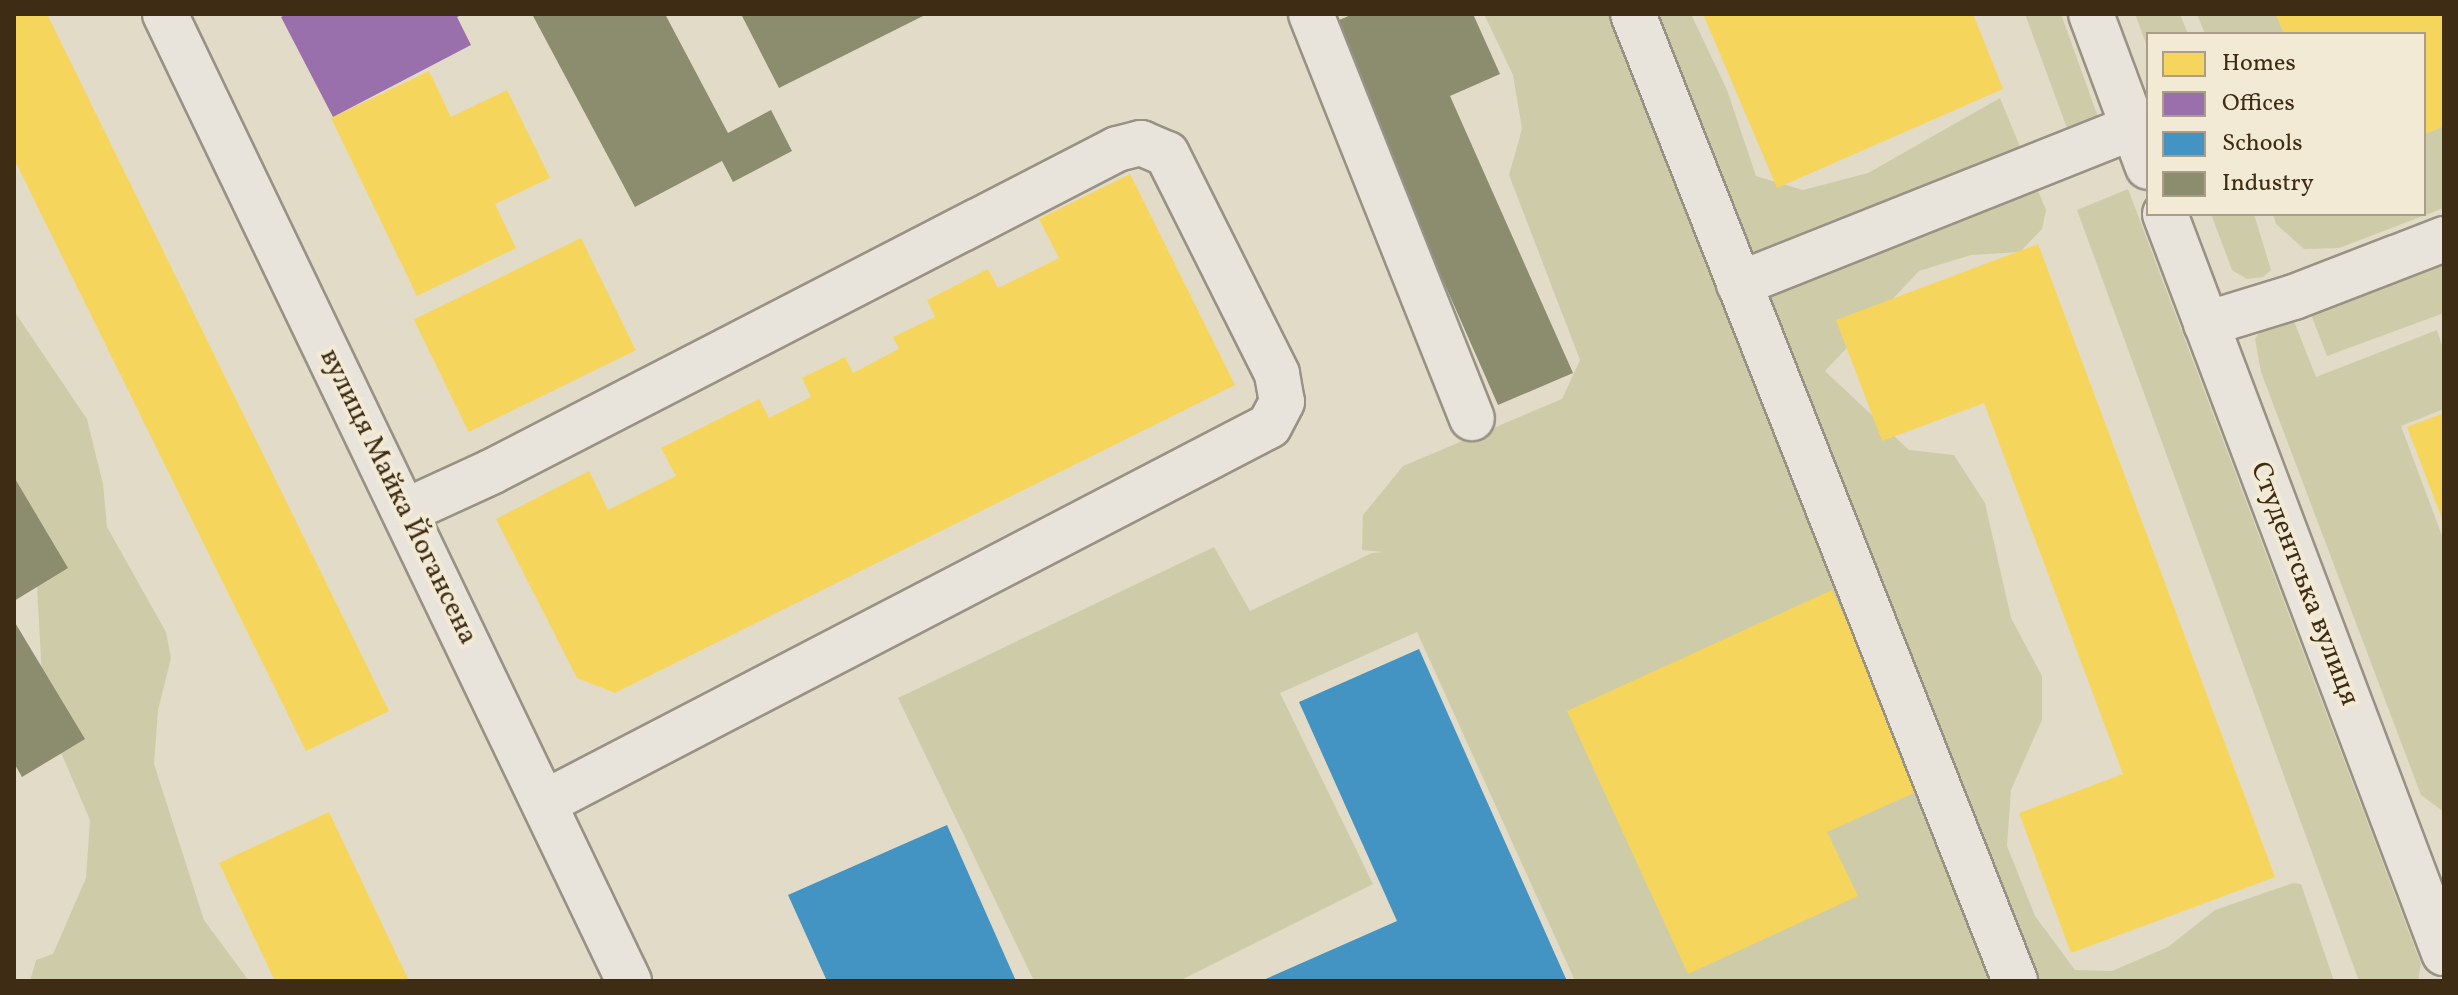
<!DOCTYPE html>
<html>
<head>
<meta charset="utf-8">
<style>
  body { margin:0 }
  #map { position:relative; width:2458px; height:995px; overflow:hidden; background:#e2dbc8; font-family:Vollkorn,serif }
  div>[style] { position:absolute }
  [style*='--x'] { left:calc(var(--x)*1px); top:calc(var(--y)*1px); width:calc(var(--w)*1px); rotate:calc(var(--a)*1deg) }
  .green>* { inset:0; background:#cecca8 }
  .homes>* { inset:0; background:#f6d55c; transform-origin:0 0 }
  .offices>* { inset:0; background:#9970ab }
  .schools>* { inset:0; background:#4393c3 }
  .industry>* { inset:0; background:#8c8c6e }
  .roads { filter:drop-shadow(2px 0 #989284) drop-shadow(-2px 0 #989284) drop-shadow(0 2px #989284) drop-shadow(0 -2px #989284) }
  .minor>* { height:44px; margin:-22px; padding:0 22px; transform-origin:22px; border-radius:22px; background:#e8e4dc }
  span { translate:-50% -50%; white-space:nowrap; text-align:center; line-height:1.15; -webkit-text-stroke:8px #f3ead5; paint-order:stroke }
  .street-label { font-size:28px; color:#3e2c14 }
  .frame { position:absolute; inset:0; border:16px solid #3e2c14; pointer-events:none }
  .legend { position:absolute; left:2146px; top:32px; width:280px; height:184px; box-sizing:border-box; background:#f3ead5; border:2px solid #ab9e88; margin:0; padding:10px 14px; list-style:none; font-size:24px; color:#3e2c14 }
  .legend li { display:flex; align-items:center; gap:16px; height:40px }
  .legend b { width:40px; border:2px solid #ab9e88 }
</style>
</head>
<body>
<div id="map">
  <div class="green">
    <div style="clip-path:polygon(1484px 14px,1691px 14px,1727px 90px,1756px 176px,1803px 190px,1868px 173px,2000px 98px,2046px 210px,2042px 229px,2020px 252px,1971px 255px,1919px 271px,1825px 371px,1909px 450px,1954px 455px,1985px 503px,2011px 618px,2042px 676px,2042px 720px,2011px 790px,2007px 846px,2035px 916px,2075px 970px,2112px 971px,2168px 947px,2215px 910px,2293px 883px,2301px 884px,2334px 981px,1575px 981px,1417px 632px,1280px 693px,1373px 884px,1179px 981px,1034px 981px,898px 698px,1214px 547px,1250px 611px,1372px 553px,1384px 552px,1362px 550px,1363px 515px,1403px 466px,1562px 399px,1580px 360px,1509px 175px,1522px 129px,1513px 75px)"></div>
    <div style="clip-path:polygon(2025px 14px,2061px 14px,2098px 117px,2068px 131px)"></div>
    <div style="clip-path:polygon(2135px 14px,2180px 14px,2188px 34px,2148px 34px,2148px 49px)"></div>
    <div style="clip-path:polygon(2197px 14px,2276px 14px,2284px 34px,2205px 34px)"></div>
    <div style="clip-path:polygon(2444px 126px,2444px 208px,2339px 248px,2304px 249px,2276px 224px,2273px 214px,2424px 214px,2424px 134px)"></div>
    <div style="clip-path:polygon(2128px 189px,2421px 964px,2418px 981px,2359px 981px,2077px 210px)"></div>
    <div style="clip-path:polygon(2211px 214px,2254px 214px,2271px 270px,2263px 277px,2247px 279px,2232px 270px)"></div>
    <div style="clip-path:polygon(2444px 252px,2444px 313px,2327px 356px,2307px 304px)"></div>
    <div style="clip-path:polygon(14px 311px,87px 419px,103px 484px,107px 527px,166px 632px,171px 658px,158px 710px,154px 764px,204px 920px,249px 981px,30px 981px,36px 960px,53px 954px,86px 878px,90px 820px,44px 713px,35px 551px,14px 510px)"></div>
    <div style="clip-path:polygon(2290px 311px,2316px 377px,2437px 330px,2444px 351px,2444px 409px,2401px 426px,2444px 541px,2444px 812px,2421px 795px,2261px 372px,2255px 339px,2265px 323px)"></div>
  </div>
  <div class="homes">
    <div style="clip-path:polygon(14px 14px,47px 14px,389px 711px,306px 751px,14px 159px)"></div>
    <div style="clip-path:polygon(1703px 14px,1973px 14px,2003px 89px,1777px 188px)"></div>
    <div style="clip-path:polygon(2276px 14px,2444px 14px,2444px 126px,2424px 134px,2424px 34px,2284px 34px)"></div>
    <div style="clip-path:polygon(429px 71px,451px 117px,507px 90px,550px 178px,495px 204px,516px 248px,417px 296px,331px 118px)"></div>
    <div style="clip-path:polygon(1130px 174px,1235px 385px,615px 693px,577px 678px,496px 519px,589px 471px,608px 510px,676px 476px,661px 448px,759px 399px,769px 418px,811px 397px,802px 378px,845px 357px,853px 373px,899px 349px,893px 337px,935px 317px,927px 300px,988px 269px,998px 288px,1059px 258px,1039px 219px)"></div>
    <div style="left:581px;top:238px;width:125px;height:186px;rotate:64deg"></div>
    <div style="clip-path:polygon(2038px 244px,2275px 877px,2071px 953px,2019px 813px,2123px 774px,1984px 403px,1882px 441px,1836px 320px)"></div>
    <div style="clip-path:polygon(2444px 413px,2444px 524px,2407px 427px)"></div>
    <div style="clip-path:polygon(1832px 590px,1923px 789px,1827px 832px,1858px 896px,1688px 974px,1567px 711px)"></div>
    <div style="clip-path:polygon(329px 812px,409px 981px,275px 981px,219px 863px)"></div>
  </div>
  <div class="offices">
    <div style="clip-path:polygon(287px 14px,464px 14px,457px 17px,471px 45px,333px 117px,281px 17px)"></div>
  </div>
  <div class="schools">
    <div style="clip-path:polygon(1419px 649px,1567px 981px,1261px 981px,1397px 921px,1299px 702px)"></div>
    <div style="clip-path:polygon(947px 825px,1016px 981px,827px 981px,788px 895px)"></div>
  </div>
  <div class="industry">
    <div style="clip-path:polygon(532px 14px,665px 14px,728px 133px,771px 110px,792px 151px,733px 182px,722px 161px,635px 207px)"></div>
    <div style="clip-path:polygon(741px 14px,927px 14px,779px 88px)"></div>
    <div style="clip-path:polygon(1353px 14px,1473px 14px,1500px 74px,1450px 96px,1573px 373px,1498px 405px,1330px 24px)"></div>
    <div style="clip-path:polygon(14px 477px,68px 568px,14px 601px)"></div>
    <div style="clip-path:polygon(14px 621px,85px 739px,22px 777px,14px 763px)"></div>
  </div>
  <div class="roads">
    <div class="minor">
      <div style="--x:165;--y:14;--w:1073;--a:64.37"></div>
      <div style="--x:1311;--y:14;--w:435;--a:68.3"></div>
      <div style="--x:1633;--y:14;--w:1040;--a:68.44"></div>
      <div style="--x:2091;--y:14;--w:163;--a:69.6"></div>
      <div style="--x:2165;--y:214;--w:790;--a:69.32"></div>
      <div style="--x:1739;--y:284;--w:424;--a:-21.7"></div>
      <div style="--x:2206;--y:324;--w:92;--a:-17.1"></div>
      <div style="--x:2294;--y:297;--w:161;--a:-21.1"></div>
      <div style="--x:406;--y:511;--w:94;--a:-24.6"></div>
      <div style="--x:491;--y:472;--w:704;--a:-27.29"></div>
      <div style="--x:1117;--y:149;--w:25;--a:-14"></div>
      <div style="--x:1141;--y:143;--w:28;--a:23"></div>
      <div style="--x:1167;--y:154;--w:246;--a:63.4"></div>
      <div style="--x:1277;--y:374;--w:28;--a:80"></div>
      <div style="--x:1282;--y:402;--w:27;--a:118"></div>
      <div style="--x:1269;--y:426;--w:817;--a:152.53"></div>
    </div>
  </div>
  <div class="street-label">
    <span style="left:398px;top:497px;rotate:64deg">вулиця Майка Йогансена</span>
    <span style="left:2304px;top:584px;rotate:69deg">Студентська вулиця</span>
  </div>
  <div class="frame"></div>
  <ul class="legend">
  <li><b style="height:22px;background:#f6d55c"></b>Homes</li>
  <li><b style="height:22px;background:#9970ab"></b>Offices</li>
  <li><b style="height:22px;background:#4393c3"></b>Schools</li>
  <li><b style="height:22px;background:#8c8c6e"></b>Industry</li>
  </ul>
</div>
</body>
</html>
